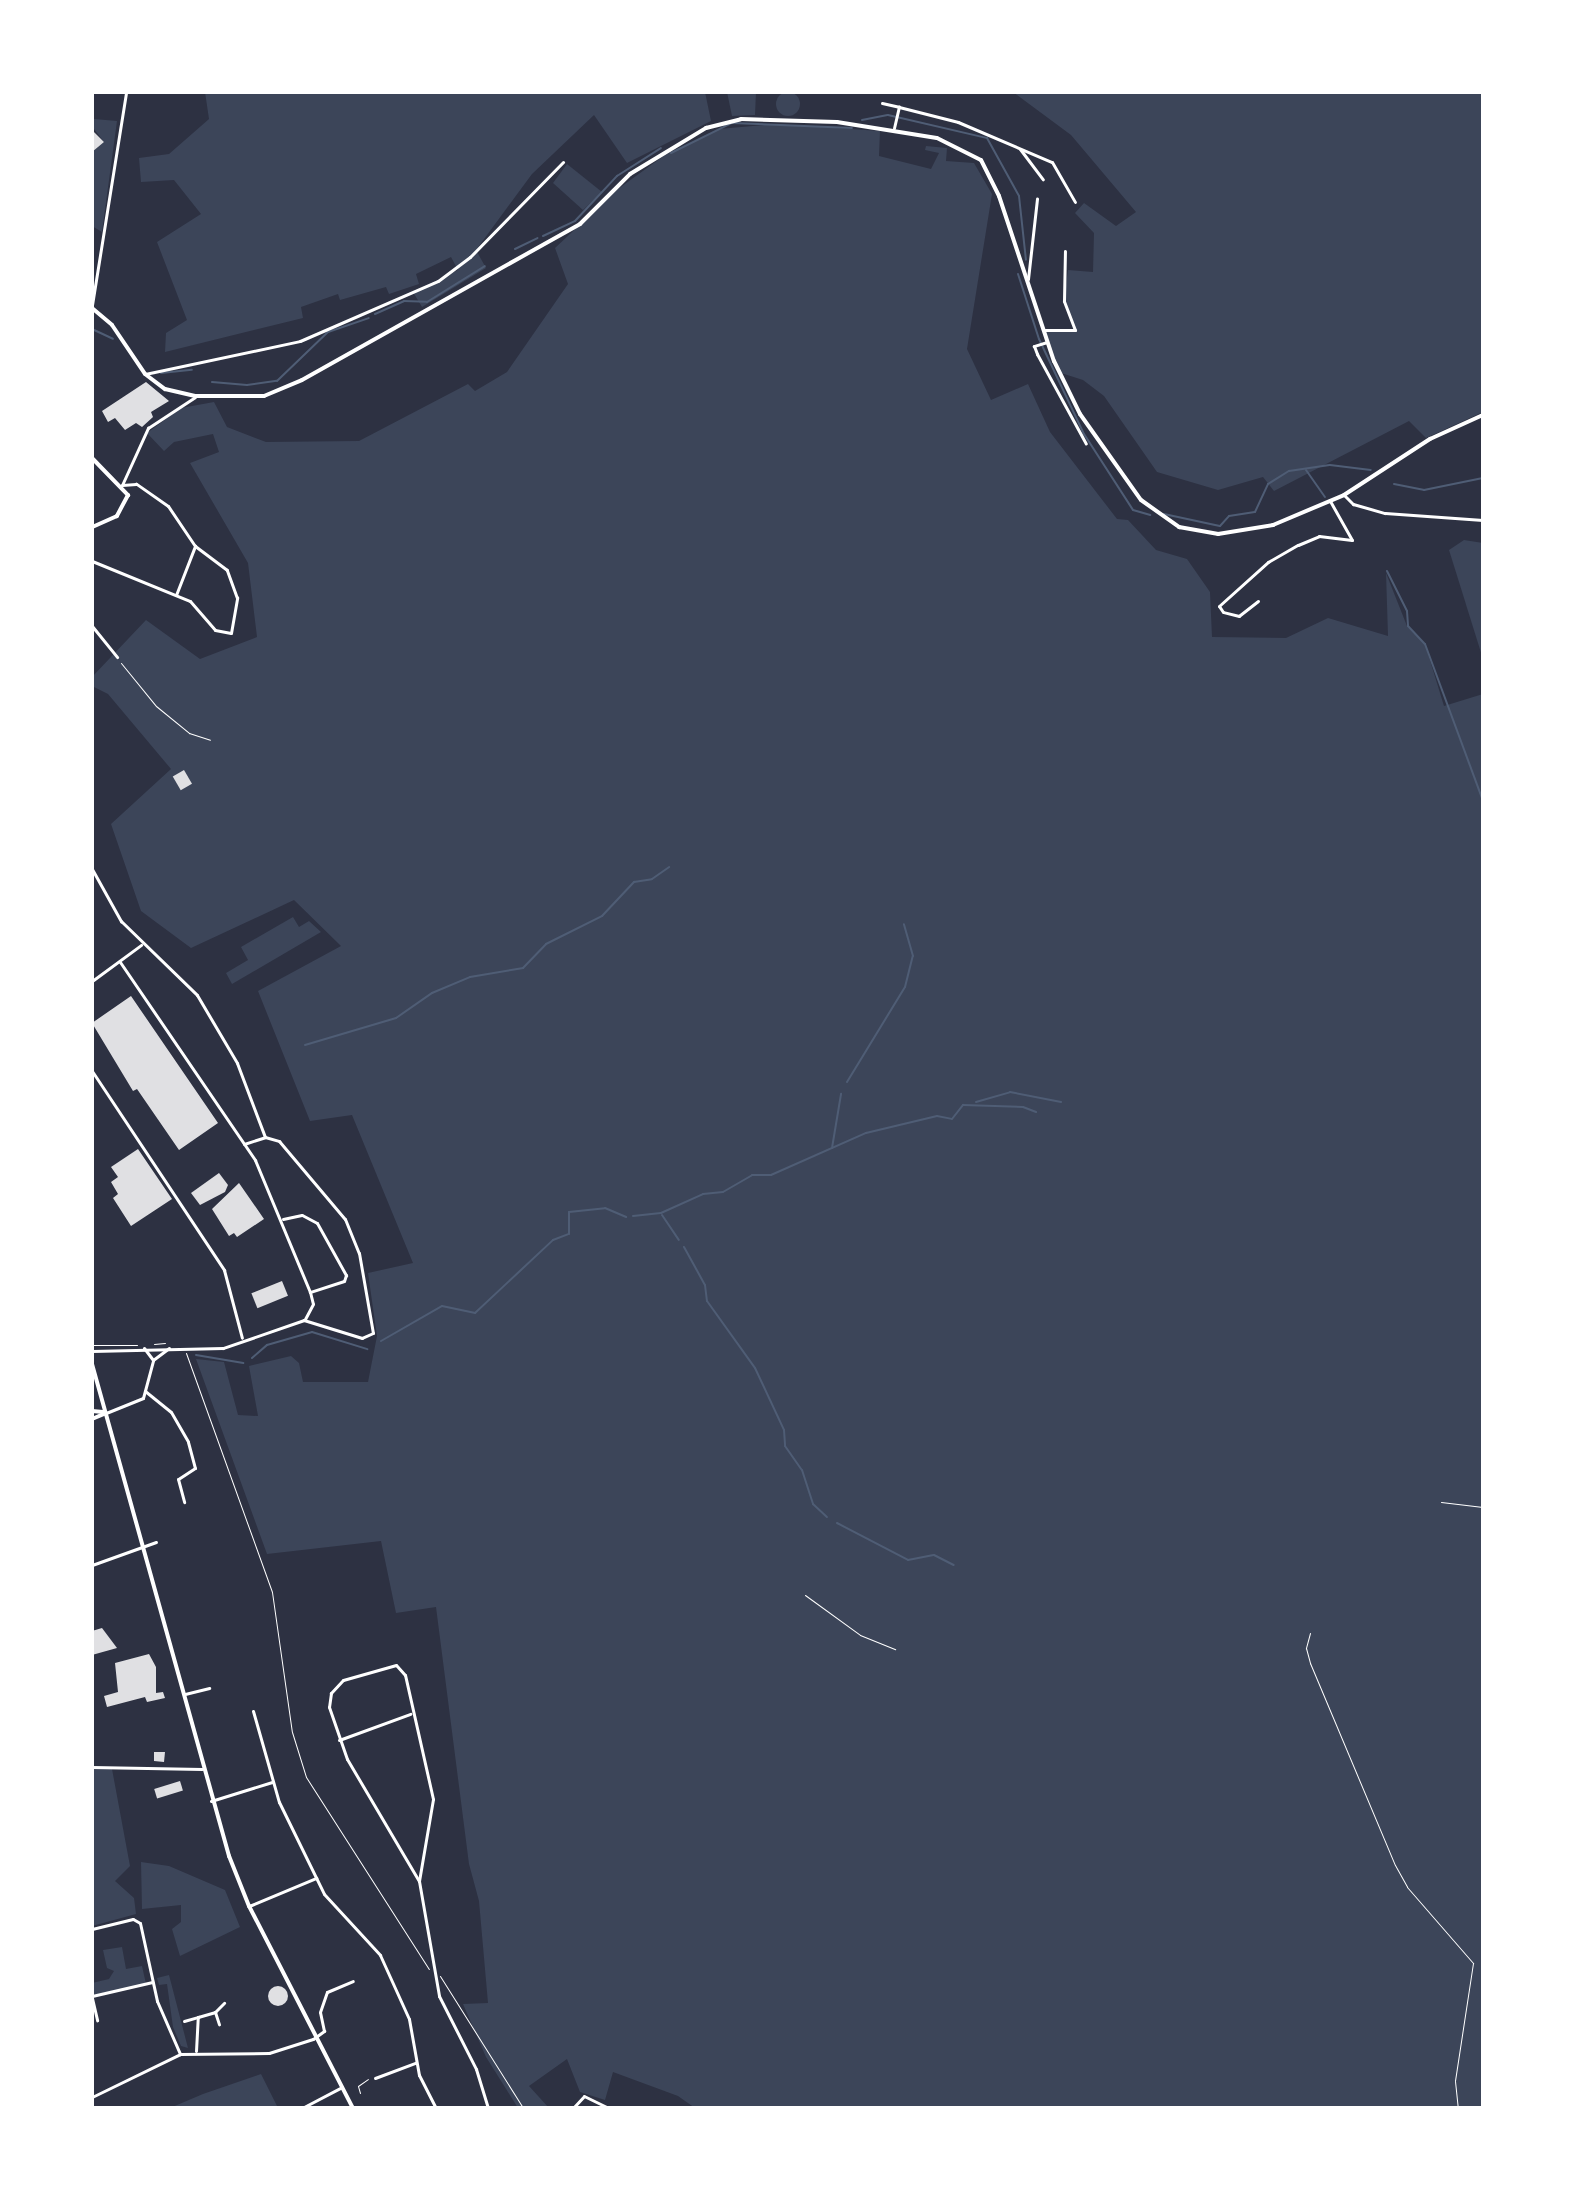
<!DOCTYPE html>
<html>
<head>
<meta charset="utf-8">
<style>
  body { margin:0 }
  #map { position:relative; width:1575px; height:2200px; overflow:hidden; background:#2d3142; font-family:Quicksand,sans-serif }
  div>[style] { position:absolute }
  [style*='--x'] { left:calc(var(--x)*1px); top:calc(var(--y)*1px); width:calc(var(--w)*1px); rotate:calc(var(--a)*1deg) }
  .green>* { inset:0; background:#3c4559 }
  .round { border-radius:50% }
  .stream>* { height:2px; margin:-1px; padding:0 1px; transform-origin:1px; border-radius:1px; background:#4f5d75 }
  .building>* { inset:0; background:#e0e0e3; transform-origin:0 0 }
  .path>* { height:1px; margin:-0.5px; padding:0 0.5px; transform-origin:0.5px; border-radius:0.5px; background:#fff }
  .minor>* { height:3px; margin:-1.5px; padding:0 1.5px; transform-origin:1.5px; border-radius:1.5px; background:#fff }
  .tertiary>* { height:3px; margin:-1.5px; padding:0 1.5px; transform-origin:1.5px; border-radius:1.5px; background:#fff }
  .secondary>* { height:4px; margin:-2px; padding:0 2px; transform-origin:2px; border-radius:2px; background:#fff }
  span { translate:-50% -50%; white-space:nowrap; text-align:center; line-height:1.15; -webkit-text-stroke:8px #fff; paint-order:stroke }
  .frame { position:absolute; inset:0; border:94px solid #fff; pointer-events:none }
</style>
</head>
<body>
<div id="map">
  <div class="green">
    <div style="clip-path:polygon(205px 92px,705px 92px,711px 121px,627px 163px,594px 115px,532px 174px,476px 250px,486px 268px,422px 307px,413px 292px,458px 270px,451px 257px,416px 274px,419px 284px,389px 294px,386px 287px,340px 300px,338px 294px,301px 307px,303px 318px,165px 352px,166px 333px,187px 320px,157px 242px,201px 214px,174px 180px,141px 182px,139px 158px,169px 154px,209px 119px)"></div>
    <div style="clip-path:polygon(727px 92px,756px 92px,755px 115px,732px 116px)"></div>
    <div style="clip-path:polygon(1013px 92px,1483px 92px,1483px 412px,1426px 438px,1409px 421px,1274px 491px,1263px 477px,1218px 490px,1157px 472px,1104px 396px,1083px 380px,1061px 373px,1044px 332px,1074px 332px,1064px 301px,1068px 270px,1093px 272px,1094px 233px,1075px 213px,1084px 203px,1116px 226px,1136px 212px,1071px 135px)"></div>
    <div class="round" style="left:776px;top:92px;width:24px;height:24px"></div>
    <div style="clip-path:polygon(94px 119px,117px 121px,102px 232px,92px 226px,92px 152px,104px 142px,94px 129px)"></div>
    <div style="clip-path:polygon(776px 124px,880px 131px,879px 156px,931px 169px,939px 153px,925px 150px,926px 146px,947px 148px,946px 161px,974px 163px,992px 194px,967px 349px,991px 400px,1028px 384px,1050px 432px,1117px 519px,1128px 520px,1156px 550px,1187px 559px,1210px 592px,1212px 637px,1286px 638px,1328px 618px,1388px 636px,1386px 573px,1407px 626px,1425px 644px,1444px 706px,1483px 694px,1483px 2108px,695px 2108px,678px 2096px,613px 2072px,605px 2100px,580px 2092px,567px 2059px,529px 2086px,549px 2108px,518px 2108px,486px 2057px,463px 2004px,488px 2003px,479px 1901px,469px 1864px,436px 1607px,396px 1613px,381px 1541px,267px 1554px,196px 1359px,224px 1362px,238px 1415px,258px 1416px,249px 1366px,291px 1356px,299px 1363px,303px 1382px,368px 1382px,377px 1336px,368px 1273px,413px 1263px,352px 1115px,310px 1121px,258px 991px,341px 946px,294px 900px,191px 948px,141px 911px,111px 824px,171px 769px,108px 694px,92px 686px,92px 677px,146px 620px,200px 659px,257px 637px,248px 563px,190px 463px,219px 452px,213px 434px,174px 442px,164px 451px,147px 433px,181px 408px,214px 402px,227px 427px,266px 442px,359px 441px,468px 384px,475px 391px,507px 372px,568px 284px,555px 248px,618px 189px,665px 155px,719px 129px)"></div>
    <div style="clip-path:polygon(567px 164px,602px 192px,583px 210px,553px 183px)"></div>
    <div style="clip-path:polygon(1464px 540px,1483px 543px,1483px 659px,1449px 550px)"></div>
    <div style="clip-path:polygon(293px 917px,299px 927px,309px 921px,321px 932px,232px 984px,226px 973px,248px 960px,241px 947px)"></div>
    <div style="clip-path:polygon(92px 1769px,112px 1769px,130px 1866px,115px 1881px,134px 1898px,136px 1914px,92px 1926px)"></div>
    <div style="clip-path:polygon(141px 1862px,169px 1866px,225px 1890px,240px 1927px,180px 1956px,172px 1929px,181px 1922px,181px 1905px,142px 1909px)"></div>
    <div style="clip-path:polygon(122px 1947px,126px 1969px,142px 1966px,146px 1984px,93px 1995px,92px 1983px,109px 1979px,114px 1971px,107px 1968px,103px 1950px)"></div>
    <div style="clip-path:polygon(169px 1975px,188px 2048px,181px 2046px,173px 2027px,167px 1984px,159px 1985px,157px 1978px)"></div>
    <div style="clip-path:polygon(261px 2074px,278px 2108px,170px 2108px,203px 2094px)"></div>
  </div>
  <div class="stream">
    <div style="--x:862;--y:120;--w:26;--a:-11"></div>
    <div style="--x:888;--y:115;--w:102;--a:13.1"></div>
    <div style="--x:987;--y:138;--w:66;--a:61.1"></div>
    <div style="--x:1019;--y:196;--w:64;--a:83.8"></div>
    <div style="--x:671;--y:153;--w:68;--a:-26.2"></div>
    <div style="--x:732;--y:123;--w:120;--a:2.4"></div>
    <div style="--x:543;--y:236;--w:35;--a:-25"></div>
    <div style="--x:575;--y:221;--w:62;--a:-47"></div>
    <div style="--x:617;--y:176;--w:52;--a:-32.5"></div>
    <div style="--x:515;--y:249;--w:25;--a:-26"></div>
    <div style="--x:1018;--y:274;--w:68;--a:72.1"></div>
    <div style="--x:1039;--y:339;--w:105;--a:64.7"></div>
    <div style="--x:1084;--y:434;--w:90;--a:57.2"></div>
    <div style="--x:1133;--y:510;--w:18;--a:16"></div>
    <div style="--x:375;--y:314;--w:32;--a:-24"></div>
    <div style="--x:404;--y:301;--w:23;--a:2"></div>
    <div style="--x:427;--y:302;--w:68;--a:-31.8"></div>
    <div style="--x:92;--y:329;--w:23;--a:25"></div>
    <div style="--x:161;--y:373;--w:31;--a:-6"></div>
    <div style="--x:212;--y:382;--w:35;--a:5"></div>
    <div style="--x:247;--y:385;--w:30;--a:-8"></div>
    <div style="--x:277;--y:381;--w:71;--a:-43.9"></div>
    <div style="--x:328;--y:332;--w:43;--a:-18.9"></div>
    <div style="--x:1306;--y:470;--w:33;--a:55"></div>
    <div style="--x:1394;--y:484;--w:31;--a:11"></div>
    <div style="--x:1424;--y:490;--w:60;--a:-11.5"></div>
    <div style="--x:1164;--y:514;--w:57;--a:12.1"></div>
    <div style="--x:1220;--y:526;--w:13;--a:-48"></div>
    <div style="--x:1229;--y:516;--w:26;--a:-9"></div>
    <div style="--x:1255;--y:512;--w:31;--a:-65"></div>
    <div style="--x:1268;--y:484;--w:25;--a:-32"></div>
    <div style="--x:1289;--y:471;--w:41;--a:-8.3"></div>
    <div style="--x:1330;--y:465;--w:41;--a:7"></div>
    <div style="--x:1387;--y:571;--w:45;--a:63.4"></div>
    <div style="--x:1407;--y:611;--w:15;--a:86"></div>
    <div style="--x:1408;--y:626;--w:25;--a:47"></div>
    <div style="--x:1425;--y:644;--w:167;--a:69.7"></div>
    <div style="--x:305;--y:1045;--w:95;--a:-16.5"></div>
    <div style="--x:396;--y:1018;--w:44;--a:-34.8"></div>
    <div style="--x:432;--y:993;--w:41;--a:-22.8"></div>
    <div style="--x:470;--y:977;--w:54;--a:-9.6"></div>
    <div style="--x:523;--y:968;--w:33;--a:-46"></div>
    <div style="--x:546;--y:944;--w:63;--a:-26.6"></div>
    <div style="--x:602;--y:916;--w:47;--a:-46.7"></div>
    <div style="--x:634;--y:882;--w:18;--a:-9"></div>
    <div style="--x:652;--y:879;--w:21;--a:-35"></div>
    <div style="--x:847;--y:1082;--w:111;--a:-58.6"></div>
    <div style="--x:905;--y:987;--w:32;--a:-76"></div>
    <div style="--x:913;--y:956;--w:33;--a:-106"></div>
    <div style="--x:976;--y:1102;--w:35;--a:-16"></div>
    <div style="--x:1010;--y:1092;--w:52;--a:11.1"></div>
    <div style="--x:832;--y:1148;--w:55;--a:-80.5"></div>
    <div style="--x:662;--y:1215;--w:30;--a:56"></div>
    <div style="--x:633;--y:1216;--w:28;--a:-6"></div>
    <div style="--x:661;--y:1213;--w:46;--a:-24.3"></div>
    <div style="--x:703;--y:1194;--w:20;--a:-6"></div>
    <div style="--x:723;--y:1192;--w:34;--a:-30"></div>
    <div style="--x:752;--y:1175;--w:19;--a:0"></div>
    <div style="--x:771;--y:1175;--w:104;--a:-23.9"></div>
    <div style="--x:866;--y:1133;--w:73;--a:-13.5"></div>
    <div style="--x:937;--y:1116;--w:15;--a:11"></div>
    <div style="--x:952;--y:1119;--w:18;--a:-52"></div>
    <div style="--x:963;--y:1105;--w:60;--a:1.9"></div>
    <div style="--x:1023;--y:1107;--w:14;--a:21"></div>
    <div style="--x:684;--y:1247;--w:43;--a:61.1"></div>
    <div style="--x:705;--y:1285;--w:16;--a:83"></div>
    <div style="--x:707;--y:1301;--w:82;--a:54.4"></div>
    <div style="--x:755;--y:1368;--w:68;--a:64.9"></div>
    <div style="--x:784;--y:1430;--w:16;--a:86"></div>
    <div style="--x:785;--y:1446;--w:29;--a:55"></div>
    <div style="--x:802;--y:1470;--w:36;--a:72"></div>
    <div style="--x:813;--y:1504;--w:19;--a:43"></div>
    <div style="--x:381;--y:1341;--w:70;--a:-29.8"></div>
    <div style="--x:442;--y:1306;--w:34;--a:12"></div>
    <div style="--x:475;--y:1313;--w:107;--a:-43.1"></div>
    <div style="--x:553;--y:1240;--w:17;--a:-21"></div>
    <div style="--x:569;--y:1234;--w:22;--a:-90"></div>
    <div style="--x:569;--y:1212;--w:36;--a:-6"></div>
    <div style="--x:605;--y:1208;--w:23;--a:23"></div>
    <div style="--x:196;--y:1355;--w:48;--a:9.7"></div>
    <div style="--x:252;--y:1358;--w:20;--a:-41"></div>
    <div style="--x:267;--y:1345;--w:47;--a:-16.1"></div>
    <div style="--x:312;--y:1332;--w:58;--a:17.2"></div>
    <div style="--x:837;--y:1523;--w:80;--a:27.5"></div>
    <div style="--x:908;--y:1560;--w:26;--a:-11"></div>
    <div style="--x:934;--y:1555;--w:22;--a:27"></div>
  </div>
  <div class="building">
    <div style="clip-path:polygon(92px 130px,104px 142px,92px 152px,93px 142px)"></div>
    <div style="clip-path:polygon(146px 382px,169px 401px,151px 412px,153px 417px,142px 427px,136px 423px,125px 430px,115px 418px,108px 422px,102px 411px)"></div>
    <div style="left:184px;top:770px;width:16px;height:13px;rotate:60deg"></div>
    <div style="clip-path:polygon(131px 996px,218px 1123px,179px 1150px,137px 1089px,133px 1091px,92px 1023px)"></div>
    <div style="clip-path:polygon(138px 1149px,172px 1199px,131px 1226px,113px 1198px,118px 1194px,111px 1182px,118px 1177px,111px 1167px)"></div>
    <div style="clip-path:polygon(219px 1173px,228px 1185px,225px 1192px,200px 1205px,191px 1193px)"></div>
    <div style="clip-path:polygon(239px 1183px,264px 1219px,237px 1237px,234px 1233px,229px 1236px,212px 1209px)"></div>
    <div style="left:282px;top:1281px;width:16px;height:33px;rotate:68deg"></div>
    <div style="clip-path:polygon(102px 1628px,117px 1648px,92px 1655px,92px 1631px)"></div>
    <div style="clip-path:polygon(149px 1654px,156px 1667px,156px 1693px,163px 1692px,165px 1698px,147px 1702px,145px 1697px,107px 1707px,104px 1696px,118px 1692px,115px 1663px)"></div>
    <div style="clip-path:polygon(154px 1752px,165px 1752px,164px 1762px,154px 1761px)"></div>
    <div style="left:180px;top:1781px;width:10px;height:27px;rotate:73deg"></div>
    <div class="round" style="left:268px;top:1986px;width:20px;height:20px"></div>
  </div>
  <div class="path">
    <div style="--x:121;--y:663;--w:55;--a:50.9"></div>
    <div style="--x:156;--y:706;--w:43;--a:39.3"></div>
    <div style="--x:189;--y:733;--w:22;--a:18"></div>
    <div style="--x:154;--y:1344;--w:11;--a:-5"></div>
    <div style="--x:92;--y:1345;--w:45;--a:0"></div>
    <div style="--x:186;--y:1353;--w:254;--a:70.2"></div>
    <div style="--x:272;--y:1592;--w:141;--a:81.9"></div>
    <div style="--x:292;--y:1732;--w:47;--a:72.7"></div>
    <div style="--x:306;--y:1777;--w:228;--a:57.4"></div>
    <div style="--x:1441;--y:1502;--w:42;--a:6.8"></div>
    <div style="--x:805;--y:1595;--w:68;--a:36"></div>
    <div style="--x:860;--y:1635;--w:38;--a:22"></div>
    <div style="--x:1310;--y:1633;--w:16;--a:105"></div>
    <div style="--x:1306;--y:1648;--w:16;--a:75"></div>
    <div style="--x:1310;--y:1663;--w:219;--a:67.2"></div>
    <div style="--x:1395;--y:1865;--w:25;--a:61"></div>
    <div style="--x:1407;--y:1887;--w:101;--a:49"></div>
    <div style="--x:1473;--y:1963;--w:119;--a:98.7"></div>
    <div style="--x:1455;--y:2081;--w:27;--a:84"></div>
    <div style="--x:440;--y:1976;--w:156;--a:57.8"></div>
    <div style="--x:360;--y:2093;--w:7;--a:-106"></div>
    <div style="--x:358;--y:2086;--w:12;--a:-35"></div>
  </div>
  <div class="minor">
    <div style="--x:882;--y:103;--w:17;--a:13"></div>
    <div style="--x:894;--y:128;--w:22;--a:-77"></div>
    <div style="--x:899;--y:107;--w:61;--a:14.3"></div>
    <div style="--x:958;--y:122;--w:102;--a:23.1"></div>
    <div style="--x:1052;--y:162;--w:46;--a:60.1"></div>
    <div style="--x:1020;--y:149;--w:38;--a:53"></div>
    <div style="--x:1028;--y:279;--w:81;--a:-83.6"></div>
    <div style="--x:92;--y:305;--w:216;--a:-80.9"></div>
    <div style="--x:1045;--y:330;--w:30;--a:0"></div>
    <div style="--x:1075;--y:330;--w:31;--a:-111"></div>
    <div style="--x:1064;--y:301;--w:50;--a:-88.9"></div>
    <div style="--x:1047;--y:342;--w:14;--a:163"></div>
    <div style="--x:1034;--y:346;--w:9;--a:69"></div>
    <div style="--x:1037;--y:354;--w:102;--a:61.4"></div>
    <div style="--x:145;--y:374;--w:158;--a:-12"></div>
    <div style="--x:300;--y:341;--w:150;--a:-23.5"></div>
    <div style="--x:438;--y:281;--w:40;--a:-37"></div>
    <div style="--x:470;--y:257;--w:133;--a:-45.6"></div>
    <div style="--x:1344;--y:495;--w:13;--a:45"></div>
    <div style="--x:1353;--y:504;--w:33;--a:16"></div>
    <div style="--x:1385;--y:513;--w:98;--a:4.1"></div>
    <div style="--x:92;--y:561;--w:106;--a:22.2"></div>
    <div style="--x:190;--y:601;--w:38;--a:49"></div>
    <div style="--x:215;--y:630;--w:16;--a:11"></div>
    <div style="--x:231;--y:633;--w:36;--a:-80"></div>
    <div style="--x:237;--y:598;--w:30;--a:-110"></div>
    <div style="--x:227;--y:570;--w:40;--a:-143"></div>
    <div style="--x:195;--y:546;--w:48;--a:-124"></div>
    <div style="--x:168;--y:506;--w:39;--a:-145"></div>
    <div style="--x:136;--y:484;--w:14;--a:176"></div>
    <div style="--x:176;--y:595;--w:53;--a:-68.8"></div>
    <div style="--x:1258;--y:601;--w:24;--a:142"></div>
    <div style="--x:1239;--y:616;--w:16;--a:-166"></div>
    <div style="--x:1223;--y:612;--w:7;--a:-124"></div>
    <div style="--x:1219;--y:606;--w:66;--a:-41.9"></div>
    <div style="--x:1268;--y:562;--w:34;--a:-30"></div>
    <div style="--x:1298;--y:545;--w:23;--a:-23"></div>
    <div style="--x:1319;--y:536;--w:33;--a:7"></div>
    <div style="--x:1352;--y:540;--w:45;--a:-119.4"></div>
    <div style="--x:92;--y:626;--w:40;--a:51"></div>
    <div style="--x:92;--y:869;--w:60;--a:60.9"></div>
    <div style="--x:121;--y:921;--w:106;--a:44.2"></div>
    <div style="--x:197;--y:995;--w:79;--a:59.5"></div>
    <div style="--x:237;--y:1063;--w:79;--a:69.3"></div>
    <div style="--x:265;--y:1137;--w:15;--a:16"></div>
    <div style="--x:279;--y:1141;--w:102;--a:49.8"></div>
    <div style="--x:345;--y:1219;--w:37;--a:68"></div>
    <div style="--x:359;--y:1253;--w:81;--a:80.1"></div>
    <div style="--x:373;--y:1333;--w:12;--a:156"></div>
    <div style="--x:362;--y:1338;--w:61;--a:-162.8"></div>
    <div style="--x:304;--y:1320;--w:86;--a:160.9"></div>
    <div style="--x:223;--y:1348;--w:131;--a:178.7"></div>
    <div style="--x:120;--y:962;--w:240;--a:55.7"></div>
    <div style="--x:255;--y:1160;--w:143;--a:67.4"></div>
    <div style="--x:310;--y:1292;--w:12;--a:76"></div>
    <div style="--x:313;--y:1304;--w:17;--a:118"></div>
    <div style="--x:92;--y:981;--w:61;--a:-36.3"></div>
    <div style="--x:92;--y:1071;--w:239;--a:56.4"></div>
    <div style="--x:224;--y:1270;--w:70;--a:75.2"></div>
    <div style="--x:244;--y:1144;--w:22;--a:-18"></div>
    <div style="--x:283;--y:1219;--w:19;--a:-12"></div>
    <div style="--x:302;--y:1215;--w:17;--a:28"></div>
    <div style="--x:317;--y:1223;--w:60;--a:60.9"></div>
    <div style="--x:346;--y:1275;--w:6;--a:108"></div>
    <div style="--x:344;--y:1281;--w:36;--a:162"></div>
    <div style="--x:144;--y:1348;--w:15;--a:53"></div>
    <div style="--x:145;--y:1391;--w:33;--a:39"></div>
    <div style="--x:171;--y:1412;--w:34;--a:60"></div>
    <div style="--x:188;--y:1442;--w:27;--a:75"></div>
    <div style="--x:195;--y:1468;--w:20;--a:147"></div>
    <div style="--x:178;--y:1479;--w:24;--a:75"></div>
    <div style="--x:106;--y:1413;--w:40;--a:-22"></div>
    <div style="--x:143;--y:1398;--w:39;--a:-75"></div>
    <div style="--x:153;--y:1360;--w:20;--a:-37"></div>
    <div style="--x:92;--y:1565;--w:68;--a:-19.8"></div>
    <div style="--x:185;--y:1694;--w:25;--a:-14"></div>
    <div style="--x:253;--y:1711;--w:95;--a:74.1"></div>
    <div style="--x:279;--y:1802;--w:102;--a:63.9"></div>
    <div style="--x:324;--y:1894;--w:83;--a:47.4"></div>
    <div style="--x:380;--y:1955;--w:70;--a:65.6"></div>
    <div style="--x:409;--y:2019;--w:57;--a:79.9"></div>
    <div style="--x:419;--y:2075;--w:37;--a:63"></div>
    <div style="--x:339;--y:1740;--w:76;--a:-20.1"></div>
    <div style="--x:92;--y:1767;--w:110;--a:1"></div>
    <div style="--x:211;--y:1801;--w:64;--a:-17.3"></div>
    <div style="--x:419;--y:1881;--w:83;--a:-80.3"></div>
    <div style="--x:433;--y:1799;--w:127;--a:-102.7"></div>
    <div style="--x:405;--y:1675;--w:13;--a:-132"></div>
    <div style="--x:396;--y:1665;--w:55;--a:164.2"></div>
    <div style="--x:343;--y:1680;--w:18;--a:133"></div>
    <div style="--x:331;--y:1693;--w:14;--a:98"></div>
    <div style="--x:329;--y:1707;--w:55;--a:70.9"></div>
    <div style="--x:347;--y:1759;--w:142;--a:59.5"></div>
    <div style="--x:419;--y:1881;--w:117;--a:80.1"></div>
    <div style="--x:439;--y:1996;--w:82;--a:63.1"></div>
    <div style="--x:476;--y:2069;--w:41;--a:72.9"></div>
    <div style="--x:249;--y:1906;--w:73;--a:-22.7"></div>
    <div style="--x:92;--y:1929;--w:42;--a:-13.7"></div>
    <div style="--x:133;--y:1919;--w:8;--a:30"></div>
    <div style="--x:140;--y:1923;--w:80;--a:77.7"></div>
    <div style="--x:157;--y:2001;--w:58;--a:66.5"></div>
    <div style="--x:92;--y:1996;--w:62;--a:-13.1"></div>
    <div style="--x:92;--y:1998;--w:23;--a:77"></div>
    <div style="--x:215;--y:2012;--w:13;--a:-45"></div>
    <div style="--x:184;--y:2021;--w:15;--a:-16"></div>
    <div style="--x:196;--y:2051;--w:34;--a:-87"></div>
    <div style="--x:198;--y:2017;--w:18;--a:-16"></div>
    <div style="--x:215;--y:2012;--w:13;--a:72"></div>
    <div style="--x:375;--y:2078;--w:43;--a:-20.6"></div>
    <div style="--x:92;--y:2097;--w:98;--a:-26"></div>
    <div style="--x:180;--y:2054;--w:89;--a:-0.6"></div>
    <div style="--x:269;--y:2053;--w:46;--a:-17.7"></div>
    <div style="--x:313;--y:2039;--w:14;--a:-36"></div>
    <div style="--x:324;--y:2031;--w:19;--a:-102"></div>
    <div style="--x:320;--y:2012;--w:21;--a:-71"></div>
    <div style="--x:327;--y:1992;--w:28;--a:-23"></div>
    <div style="--x:302;--y:2108;--w:45;--a:-27.7"></div>
    <div style="--x:573;--y:2108;--w:16;--a:-47"></div>
    <div style="--x:584;--y:2096;--w:28;--a:26"></div>
  </div>
  <div class="tertiary">
    <div style="--x:122;--y:485;--w:63;--a:-65.5"></div>
    <div style="--x:148;--y:428;--w:56;--a:-33.4"></div>
  </div>
  <div class="secondary">
    <div style="--x:92;--y:308;--w:26;--a:40"></div>
    <div style="--x:112;--y:325;--w:59;--a:56"></div>
    <div style="--x:145;--y:374;--w:25;--a:37"></div>
    <div style="--x:165;--y:389;--w:32;--a:13"></div>
    <div style="--x:196;--y:396;--w:68;--a:0"></div>
    <div style="--x:264;--y:396;--w:41;--a:-22.8"></div>
    <div style="--x:302;--y:380;--w:319;--a:-29.3"></div>
    <div style="--x:580;--y:224;--w:71;--a:-45"></div>
    <div style="--x:630;--y:174;--w:89;--a:-31.2"></div>
    <div style="--x:706;--y:128;--w:36;--a:-14"></div>
    <div style="--x:741;--y:119;--w:96;--a:1.8"></div>
    <div style="--x:837;--y:122;--w:101;--a:9.1"></div>
    <div style="--x:937;--y:138;--w:49;--a:26.6"></div>
    <div style="--x:981;--y:160;--w:40;--a:63.4"></div>
    <div style="--x:999;--y:196;--w:174;--a:71.6"></div>
    <div style="--x:1054;--y:361;--w:59;--a:63.9"></div>
    <div style="--x:1080;--y:414;--w:105;--a:54.7"></div>
    <div style="--x:1141;--y:500;--w:47;--a:35.4"></div>
    <div style="--x:1179;--y:527;--w:40;--a:10"></div>
    <div style="--x:1218;--y:534;--w:56;--a:-9.3"></div>
    <div style="--x:1273;--y:525;--w:77;--a:-22.9"></div>
    <div style="--x:1344;--y:495;--w:103;--a:-33.1"></div>
    <div style="--x:1430;--y:439;--w:58;--a:-24.4"></div>
    <div style="--x:92;--y:458;--w:52;--a:45.8"></div>
    <div style="--x:128;--y:495;--w:24;--a:118"></div>
    <div style="--x:117;--y:516;--w:27;--a:156"></div>
    <div style="--x:92;--y:1364;--w:511;--a:74.44"></div>
    <div style="--x:229;--y:1856;--w:54;--a:68.2"></div>
    <div style="--x:249;--y:1906;--w:227;--a:62.8"></div>
    <div style="--x:92;--y:1411;--w:11;--a:5"></div>
    <div style="--x:92;--y:1419;--w:15;--a:-23"></div>
  </div>
  <div class="frame"></div>
</div>
</body>
</html>
